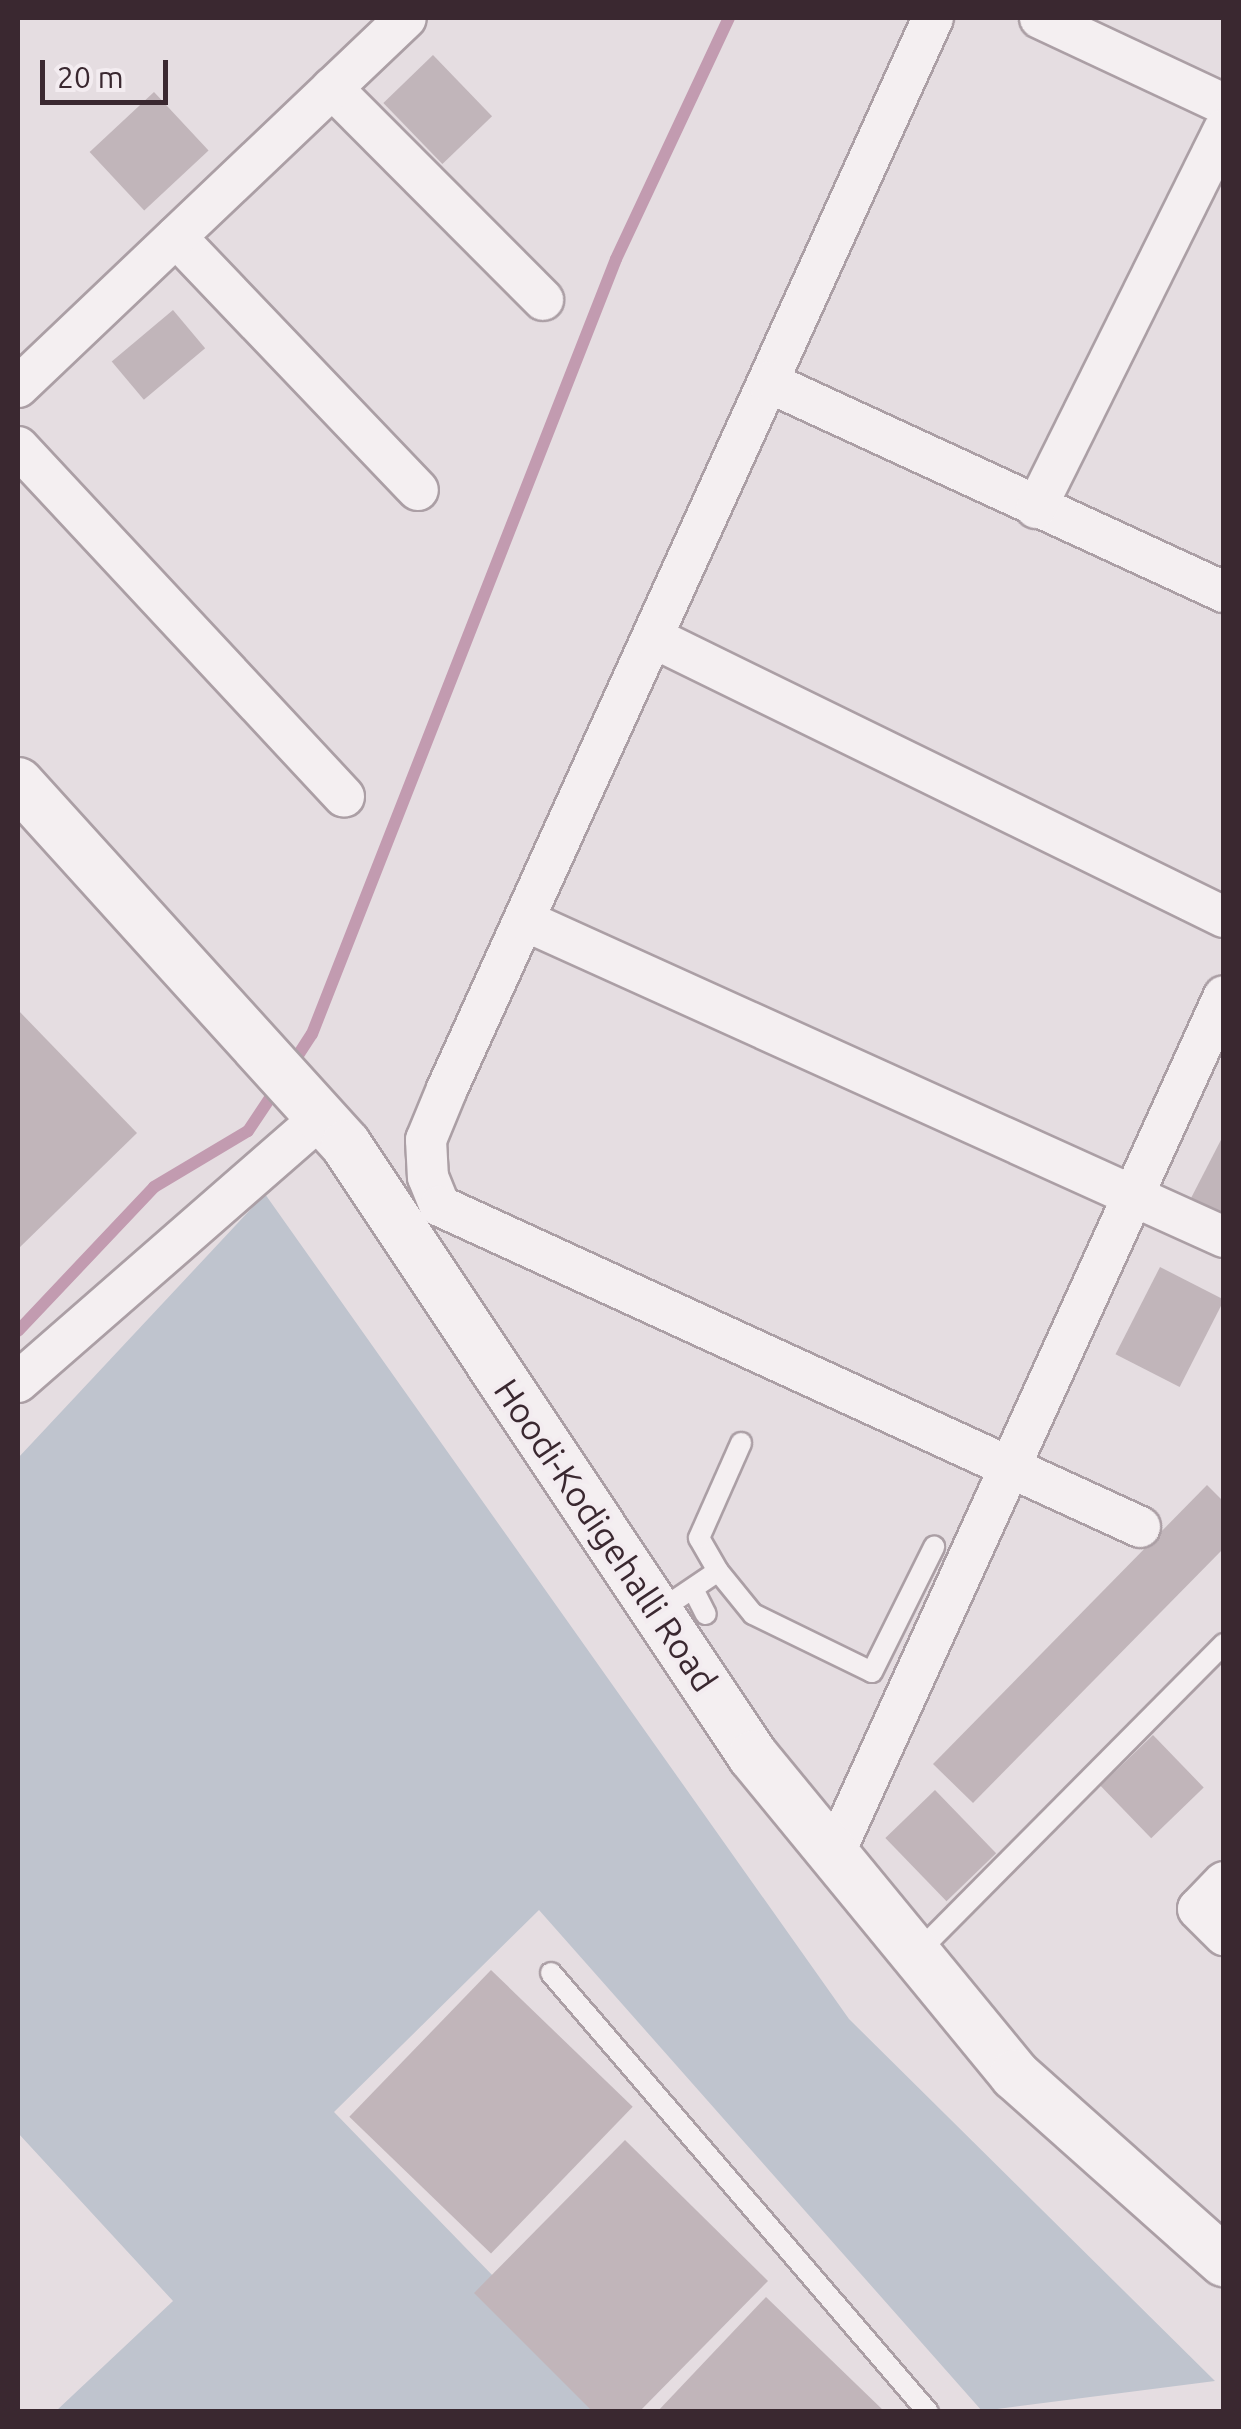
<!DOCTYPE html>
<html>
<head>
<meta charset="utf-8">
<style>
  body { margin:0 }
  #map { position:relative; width:1241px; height:2429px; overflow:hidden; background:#e5dde1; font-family:Ubuntu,sans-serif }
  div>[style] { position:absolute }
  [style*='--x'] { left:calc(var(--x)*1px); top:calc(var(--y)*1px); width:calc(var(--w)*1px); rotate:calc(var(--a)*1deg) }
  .green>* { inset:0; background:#bfc4ce }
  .stream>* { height:12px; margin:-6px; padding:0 6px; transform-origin:6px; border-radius:6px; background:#c29bb0 }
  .building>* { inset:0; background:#c1b5ba; transform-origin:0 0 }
  .roads { filter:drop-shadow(2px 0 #ab9fa5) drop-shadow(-2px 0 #ab9fa5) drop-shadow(0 2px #ab9fa5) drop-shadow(0 -2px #ab9fa5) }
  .service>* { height:20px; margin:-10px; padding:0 10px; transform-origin:10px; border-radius:10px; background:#f4eff1 }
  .minor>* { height:40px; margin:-20px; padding:0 20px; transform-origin:20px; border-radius:20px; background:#f4eff1 }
  .tertiary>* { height:50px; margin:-25px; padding:0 25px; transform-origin:25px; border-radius:25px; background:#f4eff1 }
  span { translate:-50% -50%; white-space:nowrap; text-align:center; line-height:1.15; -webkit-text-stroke:8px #f3ecf0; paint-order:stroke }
  .street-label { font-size:35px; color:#3a2830 }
  .frame { position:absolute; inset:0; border:20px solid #3a2830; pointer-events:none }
  .scale { position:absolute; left:40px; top:60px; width:128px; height:45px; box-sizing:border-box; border:5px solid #3a2830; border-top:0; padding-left:12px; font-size:30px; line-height:35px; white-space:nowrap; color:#3a2830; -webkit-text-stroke:8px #f3ecf0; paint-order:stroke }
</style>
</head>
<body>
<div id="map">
  <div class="green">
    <div style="clip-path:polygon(265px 1194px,849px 2019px,1215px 2381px,982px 2411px,539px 1910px,334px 2112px,624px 2411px,56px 2411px,173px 2301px,18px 2133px,18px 1458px)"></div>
  </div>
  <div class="stream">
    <div style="--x:291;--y:1066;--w:38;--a:-57"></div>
    <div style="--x:312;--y:1034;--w:832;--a:-68.58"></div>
    <div style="--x:616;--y:259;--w:266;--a:-64.9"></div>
    <div style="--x:18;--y:1331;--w:198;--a:-46.6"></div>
    <div style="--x:154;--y:1187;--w:109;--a:-30.8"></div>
    <div style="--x:248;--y:1131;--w:54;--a:-56.3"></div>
  </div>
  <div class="building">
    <div style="left:433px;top:55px;width:85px;height:69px;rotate:46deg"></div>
    <div style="left:154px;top:92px;width:80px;height:88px;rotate:47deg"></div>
    <div style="left:173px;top:310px;width:50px;height:80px;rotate:50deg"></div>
    <div style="clip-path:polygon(18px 1010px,137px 1133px,18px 1249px)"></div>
    <div style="clip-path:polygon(1224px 1134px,1224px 1219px,1189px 1202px)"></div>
    <div style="left:1160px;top:1267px;width:72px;height:98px;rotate:27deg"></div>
    <div style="clip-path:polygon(1207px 1485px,1224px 1502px,1224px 1548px,973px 1803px,933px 1764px)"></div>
    <div style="left:1153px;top:1735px;width:73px;height:73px;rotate:46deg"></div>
    <div style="left:935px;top:1790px;width:88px;height:69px;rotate:46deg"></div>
    <div style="left:491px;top:1970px;width:197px;height:204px;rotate:44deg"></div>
    <div style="clip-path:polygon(625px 2140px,768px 2281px,639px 2412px,593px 2412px,474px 2293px)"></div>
    <div style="clip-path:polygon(766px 2297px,885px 2412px,657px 2412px)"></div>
  </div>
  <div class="roads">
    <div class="service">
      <div style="--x:718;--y:1571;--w:55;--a:50.9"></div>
      <div style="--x:753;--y:1614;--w:132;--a:26"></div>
      <div style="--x:872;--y:1672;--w:140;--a:-63.6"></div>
      <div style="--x:693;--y:1589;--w:28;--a:63"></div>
      <div style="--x:659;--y:1611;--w:71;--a:-34.1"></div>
      <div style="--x:718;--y:1571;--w:38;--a:-120"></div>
      <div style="--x:699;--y:1538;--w:104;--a:-66.1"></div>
      <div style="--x:916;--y:1954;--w:437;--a:-45.2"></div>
      <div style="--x:551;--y:1973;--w:579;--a:49.35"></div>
    </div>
    <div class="minor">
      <div style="--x:933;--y:18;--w:1176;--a:114.41"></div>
      <div style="--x:447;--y:1089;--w:55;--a:112.4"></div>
      <div style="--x:426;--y:1140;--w:37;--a:87"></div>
      <div style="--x:428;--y:1177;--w:31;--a:68"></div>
      <div style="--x:440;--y:1206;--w:770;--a:24.63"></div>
      <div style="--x:1040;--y:18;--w:203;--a:25.1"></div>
      <div style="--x:332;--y:88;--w:299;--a:45.1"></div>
      <div style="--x:176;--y:237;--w:350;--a:46.3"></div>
      <div style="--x:768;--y:382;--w:502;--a:24.73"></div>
      <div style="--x:18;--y:387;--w:535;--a:-43.56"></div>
      <div style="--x:18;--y:447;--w:478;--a:47"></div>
      <div style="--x:1036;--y:508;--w:423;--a:-63.6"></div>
      <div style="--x:654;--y:638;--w:635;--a:26.08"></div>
      <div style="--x:528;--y:922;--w:764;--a:24.35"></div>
      <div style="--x:18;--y:1382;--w:400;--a:-41.1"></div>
      <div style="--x:834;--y:1854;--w:942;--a:-65.56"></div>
      <div style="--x:1224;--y:1882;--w:37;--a:134"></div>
      <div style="--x:1198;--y:1909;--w:37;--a:45"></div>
    </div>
    <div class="tertiary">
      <div style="--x:18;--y:783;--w:488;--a:47.8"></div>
      <div style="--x:346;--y:1145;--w:734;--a:56.33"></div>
      <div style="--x:753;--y:1756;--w:413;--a:50.6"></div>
      <div style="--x:1015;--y:2075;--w:280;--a:41.7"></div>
    </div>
  </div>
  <div class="street-label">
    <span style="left:606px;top:1535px;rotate:56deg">Hoodi-Kodigehalli Road</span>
  </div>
  <div class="frame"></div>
  <div class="scale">20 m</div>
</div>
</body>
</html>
